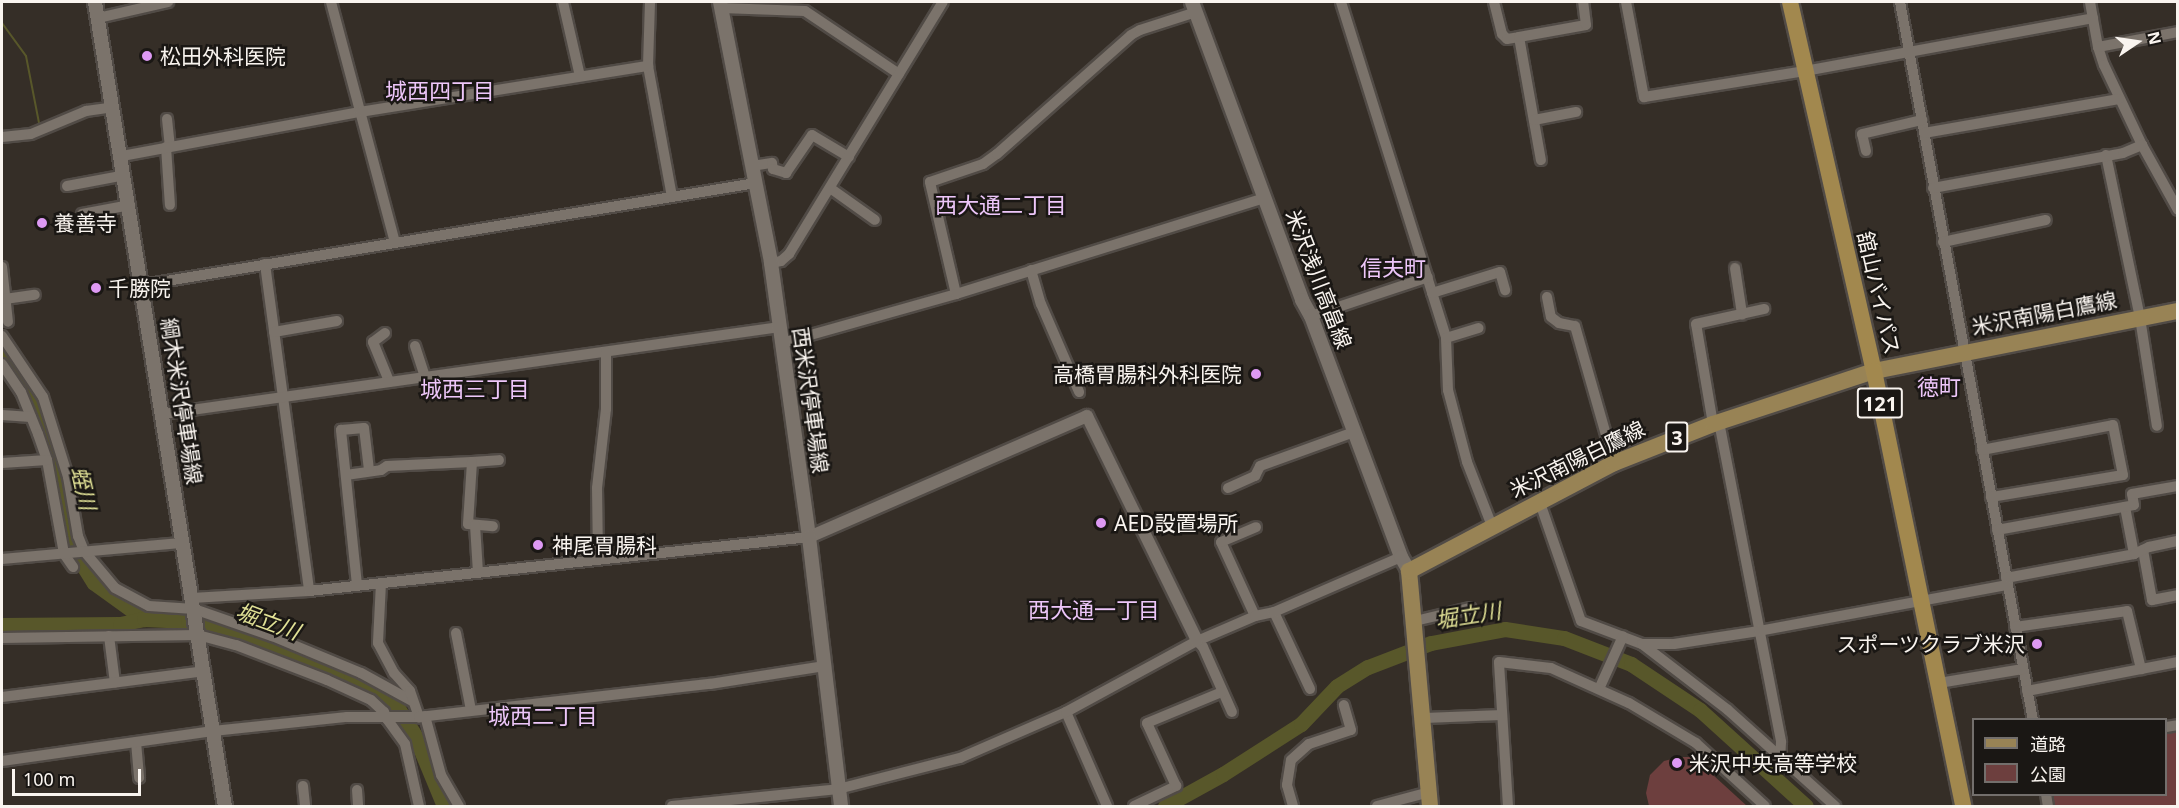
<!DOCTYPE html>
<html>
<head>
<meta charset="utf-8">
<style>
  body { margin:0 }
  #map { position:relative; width:2179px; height:808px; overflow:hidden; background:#352e27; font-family:"Noto Sans","Noto Sans JP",sans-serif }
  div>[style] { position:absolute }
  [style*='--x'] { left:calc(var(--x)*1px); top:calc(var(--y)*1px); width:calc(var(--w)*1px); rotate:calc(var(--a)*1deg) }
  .green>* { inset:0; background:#6d3f3e }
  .stream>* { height:2px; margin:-1px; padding:0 1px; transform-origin:1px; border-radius:1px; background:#58572a }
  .river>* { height:15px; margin:-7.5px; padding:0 7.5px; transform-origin:7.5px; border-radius:7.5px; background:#58572a }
  .roads { filter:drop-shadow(2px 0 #514b46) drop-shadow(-2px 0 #514b46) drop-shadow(0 2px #514b46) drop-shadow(0 -2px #514b46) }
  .minor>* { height:10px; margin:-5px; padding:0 5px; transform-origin:5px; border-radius:5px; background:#7b736b }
  .tertiary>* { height:12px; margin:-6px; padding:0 6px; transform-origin:6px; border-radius:6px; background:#7b736b }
  .secondary>* { height:14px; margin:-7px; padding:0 7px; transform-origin:7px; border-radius:7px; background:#7b736b }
  .primary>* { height:16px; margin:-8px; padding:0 8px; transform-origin:8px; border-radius:8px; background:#988355 }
  .trunk>* { height:16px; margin:-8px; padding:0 8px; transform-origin:8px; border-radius:8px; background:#a2884e }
  .dots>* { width:16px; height:16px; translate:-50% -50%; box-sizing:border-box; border:3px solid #1a1714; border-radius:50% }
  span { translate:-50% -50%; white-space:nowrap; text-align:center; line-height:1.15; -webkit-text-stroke:5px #1a1714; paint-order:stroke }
  .shield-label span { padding:2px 4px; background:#1a1714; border:2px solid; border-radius:4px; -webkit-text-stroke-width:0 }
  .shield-label { font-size:20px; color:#f9f4ef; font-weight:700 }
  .poi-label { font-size:21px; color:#f9f4ef }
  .left { translate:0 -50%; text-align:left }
  .right { translate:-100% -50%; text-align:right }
  .street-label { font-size:21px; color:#f9f4ef }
  .neighbourhood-label { font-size:22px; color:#edc6f9 }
  .water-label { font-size:22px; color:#e1e196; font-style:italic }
  .frame { position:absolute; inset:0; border:3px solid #f9f4ef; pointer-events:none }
  .legend { position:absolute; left:1972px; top:718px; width:195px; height:78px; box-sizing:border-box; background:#1a1714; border:2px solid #736f6c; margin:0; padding:8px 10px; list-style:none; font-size:18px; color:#f9f4ef }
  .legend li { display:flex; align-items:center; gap:12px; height:30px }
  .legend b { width:30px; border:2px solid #736f6c }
  .north { position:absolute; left:2107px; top:12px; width:60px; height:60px; -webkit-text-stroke:4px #1a1714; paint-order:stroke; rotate:77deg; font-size:16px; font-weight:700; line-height:24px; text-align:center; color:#f9f4ef }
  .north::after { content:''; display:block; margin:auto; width:21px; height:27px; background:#f9f4ef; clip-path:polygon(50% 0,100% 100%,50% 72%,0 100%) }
  .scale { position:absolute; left:12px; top:769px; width:129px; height:27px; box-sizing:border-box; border:3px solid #f9f4ef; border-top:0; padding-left:8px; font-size:18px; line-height:21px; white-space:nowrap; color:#f9f4ef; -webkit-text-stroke:4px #1a1714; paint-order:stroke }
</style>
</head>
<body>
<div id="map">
  <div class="green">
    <div style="clip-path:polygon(2177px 729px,2177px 806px,2053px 806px,2051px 795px,2166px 794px,2166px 731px)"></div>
    <div style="clip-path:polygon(1680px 757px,1690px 757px,1701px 764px,1747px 806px,1649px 806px,1646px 793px,1650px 775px,1664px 761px)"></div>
  </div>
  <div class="stream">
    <div style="--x:2;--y:23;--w:41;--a:54"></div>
    <div style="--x:26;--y:56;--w:68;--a:79"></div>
  </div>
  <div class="river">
    <div style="--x:2;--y:348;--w:65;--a:58.3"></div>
    <div style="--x:36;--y:403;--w:85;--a:72.2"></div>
    <div style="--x:62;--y:484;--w:64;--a:80.1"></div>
    <div style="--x:73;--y:547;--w:19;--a:62"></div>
    <div style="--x:82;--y:564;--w:22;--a:58"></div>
    <div style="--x:94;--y:583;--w:62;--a:35.8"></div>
    <div style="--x:2;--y:625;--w:118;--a:-0.5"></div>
    <div style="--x:120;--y:624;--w:25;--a:-12"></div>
    <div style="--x:144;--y:619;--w:44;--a:2.6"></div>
    <div style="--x:188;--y:621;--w:20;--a:6"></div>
    <div style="--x:208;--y:623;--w:72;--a:18.7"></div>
    <div style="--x:276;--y:646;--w:82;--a:23.1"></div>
    <div style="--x:351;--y:678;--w:52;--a:31"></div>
    <div style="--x:396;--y:705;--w:36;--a:58"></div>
    <div style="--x:415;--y:736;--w:76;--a:67.5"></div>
    <div style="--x:1165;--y:806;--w:66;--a:-28.9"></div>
    <div style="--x:1223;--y:774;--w:93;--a:-32.7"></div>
    <div style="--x:1301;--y:724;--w:52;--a:-46.5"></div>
    <div style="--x:1337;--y:686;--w:36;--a:-32"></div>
    <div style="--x:1368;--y:667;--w:67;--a:-20.9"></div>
    <div style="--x:1431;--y:643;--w:75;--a:-10.7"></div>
    <div style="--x:1505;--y:629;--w:60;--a:8.7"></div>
    <div style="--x:1564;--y:638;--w:72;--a:21.2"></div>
    <div style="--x:1631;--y:664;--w:83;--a:33.7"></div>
    <div style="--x:1700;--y:710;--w:143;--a:42.2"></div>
  </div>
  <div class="roads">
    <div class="minor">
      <div style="--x:331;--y:2;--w:248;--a:75.1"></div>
      <div style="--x:563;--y:2;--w:76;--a:77.1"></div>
      <div style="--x:650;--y:2;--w:64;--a:91.8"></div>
      <div style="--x:648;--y:66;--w:133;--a:79.6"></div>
      <div style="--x:1341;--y:2;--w:352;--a:72.6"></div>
      <div style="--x:1446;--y:338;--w:52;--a:87.8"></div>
      <div style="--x:1448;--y:390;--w:74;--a:75.2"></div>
      <div style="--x:1467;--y:462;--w:69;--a:68.7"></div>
      <div style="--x:1494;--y:2;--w:33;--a:76"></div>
      <div style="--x:1502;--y:34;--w:7;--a:45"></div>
      <div style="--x:1507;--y:39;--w:12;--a:-9"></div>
      <div style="--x:1519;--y:37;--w:125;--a:79.9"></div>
      <div style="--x:1626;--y:2;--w:97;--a:79.3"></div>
      <div style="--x:1644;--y:97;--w:163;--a:-9.2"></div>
      <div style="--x:1805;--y:71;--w:293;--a:-10.4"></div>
      <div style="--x:1900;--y:2;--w:730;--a:79.51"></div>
      <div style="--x:2090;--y:2;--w:46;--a:79.9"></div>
      <div style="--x:2098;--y:47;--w:19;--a:72"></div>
      <div style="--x:2104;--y:65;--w:89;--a:64.6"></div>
      <div style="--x:2142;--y:145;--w:74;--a:61"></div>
      <div style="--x:721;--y:8;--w:84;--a:2"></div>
      <div style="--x:805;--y:11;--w:113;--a:33.8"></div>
      <div style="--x:98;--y:18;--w:72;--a:-12.9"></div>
      <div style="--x:1519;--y:37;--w:68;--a:-10.2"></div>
      <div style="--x:1586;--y:25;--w:23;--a:-97"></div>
      <div style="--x:2098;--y:47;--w:81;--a:-10.6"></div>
      <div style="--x:167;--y:119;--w:27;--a:84"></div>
      <div style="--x:1534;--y:120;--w:43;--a:-10.8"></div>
      <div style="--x:1924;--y:133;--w:198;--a:-9.9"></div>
      <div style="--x:2;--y:137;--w:29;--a:-6"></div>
      <div style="--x:31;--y:134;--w:60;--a:-22.7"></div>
      <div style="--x:86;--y:111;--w:28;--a:-8"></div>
      <div style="--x:166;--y:147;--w:58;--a:86.1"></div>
      <div style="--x:1866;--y:151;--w:17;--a:-103"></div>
      <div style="--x:1862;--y:134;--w:62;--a:-13.1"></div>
      <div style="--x:2106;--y:155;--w:167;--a:78.2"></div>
      <div style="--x:2140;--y:318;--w:109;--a:81.1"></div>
      <div style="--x:122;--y:156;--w:242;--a:-10.5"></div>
      <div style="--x:360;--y:112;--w:292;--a:-9.1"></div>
      <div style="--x:752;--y:166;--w:20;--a:-9"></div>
      <div style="--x:772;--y:163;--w:6;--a:81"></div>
      <div style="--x:773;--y:169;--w:14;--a:17"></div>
      <div style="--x:786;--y:173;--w:46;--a:-55.6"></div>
      <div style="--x:812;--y:135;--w:43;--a:30.7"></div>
      <div style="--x:67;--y:186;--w:59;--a:-10.7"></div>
      <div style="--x:830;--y:188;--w:55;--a:35.4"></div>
      <div style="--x:1933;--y:188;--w:193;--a:-10.4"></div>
      <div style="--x:2123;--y:153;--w:21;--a:-23"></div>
      <div style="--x:82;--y:214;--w:49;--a:-10.6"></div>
      <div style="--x:1943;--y:242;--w:105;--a:-12.1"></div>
      <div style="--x:771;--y:263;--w:10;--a:-11"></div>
      <div style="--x:781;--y:261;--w:11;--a:-41"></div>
      <div style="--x:789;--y:254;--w:295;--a:-58.6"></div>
      <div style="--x:265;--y:264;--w:330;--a:82.3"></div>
      <div style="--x:2;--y:267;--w:55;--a:83.8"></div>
      <div style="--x:1735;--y:268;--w:47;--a:81.3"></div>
      <div style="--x:1031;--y:270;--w:35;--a:74"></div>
      <div style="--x:1041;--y:304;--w:96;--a:66.6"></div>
      <div style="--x:143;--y:285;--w:620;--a:-9.46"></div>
      <div style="--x:1432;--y:293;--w:71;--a:-17.2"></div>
      <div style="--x:1500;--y:272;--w:19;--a:74"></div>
      <div style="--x:956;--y:294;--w:115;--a:-103.1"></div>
      <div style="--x:930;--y:182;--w:56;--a:-18.8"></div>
      <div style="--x:983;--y:164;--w:17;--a:-36"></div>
      <div style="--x:997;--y:154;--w:179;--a:-41.6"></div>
      <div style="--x:1131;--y:35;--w:10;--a:-29"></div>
      <div style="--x:1140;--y:30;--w:59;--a:-17.8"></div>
      <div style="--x:1547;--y:297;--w:20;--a:79"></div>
      <div style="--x:1551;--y:317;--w:10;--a:37"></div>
      <div style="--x:1559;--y:323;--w:16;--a:11"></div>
      <div style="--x:1575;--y:326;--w:142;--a:74.1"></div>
      <div style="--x:5;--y:299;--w:30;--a:-8"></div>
      <div style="--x:1311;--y:316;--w:123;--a:-18.4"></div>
      <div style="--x:274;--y:332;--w:64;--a:-9.9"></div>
      <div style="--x:385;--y:333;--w:15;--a:143"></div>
      <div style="--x:373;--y:342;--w:42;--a:67.7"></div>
      <div style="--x:2;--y:336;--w:73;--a:56.1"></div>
      <div style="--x:43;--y:397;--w:84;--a:72.6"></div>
      <div style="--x:68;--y:477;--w:60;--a:80.4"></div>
      <div style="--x:78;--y:536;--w:16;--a:68"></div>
      <div style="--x:84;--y:551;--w:48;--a:50"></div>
      <div style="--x:115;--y:588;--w:38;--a:28"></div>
      <div style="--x:149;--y:606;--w:45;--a:3.8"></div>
      <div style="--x:194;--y:609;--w:83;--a:19.1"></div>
      <div style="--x:272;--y:636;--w:96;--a:22.6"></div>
      <div style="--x:361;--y:673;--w:58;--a:28.8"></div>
      <div style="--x:1446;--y:338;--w:34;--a:-17"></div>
      <div style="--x:782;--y:343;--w:181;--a:-15.7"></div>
      <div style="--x:956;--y:294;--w:324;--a:-17.3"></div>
      <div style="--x:415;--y:346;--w:33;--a:72"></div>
      <div style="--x:2;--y:364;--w:34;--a:56"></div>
      <div style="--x:21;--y:392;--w:45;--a:68"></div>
      <div style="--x:38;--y:434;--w:28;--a:71"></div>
      <div style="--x:47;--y:460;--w:96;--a:79.7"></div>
      <div style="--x:64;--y:554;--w:16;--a:55"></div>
      <div style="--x:163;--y:414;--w:623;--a:-8.03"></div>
      <div style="--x:2;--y:415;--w:29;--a:4"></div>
      <div style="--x:1719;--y:422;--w:326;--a:79"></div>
      <div style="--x:1781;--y:742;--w:17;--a:93"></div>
      <div style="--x:1713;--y:424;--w:101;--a:-99.6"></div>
      <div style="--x:1696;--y:324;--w:70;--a:-12.4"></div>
      <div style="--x:1982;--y:450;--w:133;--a:-10.8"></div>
      <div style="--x:2113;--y:425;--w:51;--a:78.7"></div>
      <div style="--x:2123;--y:475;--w:134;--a:170.5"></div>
      <div style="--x:472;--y:462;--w:27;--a:-4"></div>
      <div style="--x:2;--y:463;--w:45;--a:-3.8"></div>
      <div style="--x:346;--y:475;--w:35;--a:-8"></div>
      <div style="--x:381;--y:470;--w:7;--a:-34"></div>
      <div style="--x:387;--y:466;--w:85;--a:-2.7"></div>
      <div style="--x:472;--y:462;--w:62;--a:93.7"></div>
      <div style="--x:468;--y:524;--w:25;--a:5"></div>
      <div style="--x:1228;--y:488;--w:30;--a:-24"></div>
      <div style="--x:1255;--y:476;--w:11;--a:-63"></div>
      <div style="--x:1260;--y:466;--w:100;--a:-19.9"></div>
      <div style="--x:1539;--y:500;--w:128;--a:70.9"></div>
      <div style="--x:1581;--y:621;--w:65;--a:20.7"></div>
      <div style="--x:1642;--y:644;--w:108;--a:37.5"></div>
      <div style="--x:1728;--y:710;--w:144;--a:41.9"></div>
      <div style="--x:2125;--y:507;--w:48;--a:79.2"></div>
      <div style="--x:475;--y:525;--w:48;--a:86.4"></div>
      <div style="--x:1997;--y:530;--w:139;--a:-10.3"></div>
      <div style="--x:2134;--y:505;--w:11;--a:-100"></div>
      <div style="--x:2132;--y:494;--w:47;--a:-9.9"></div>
      <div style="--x:2143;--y:550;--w:51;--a:79.8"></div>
      <div style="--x:2152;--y:600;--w:26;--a:-11"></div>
      <div style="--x:598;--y:558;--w:70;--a:-90.8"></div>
      <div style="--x:597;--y:488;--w:80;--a:-83.5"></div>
      <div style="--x:606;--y:409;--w:57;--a:-90"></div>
      <div style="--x:2;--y:559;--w:182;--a:-5.1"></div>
      <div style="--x:2006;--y:578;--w:130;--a:-10.6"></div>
      <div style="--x:2134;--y:554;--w:17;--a:-25"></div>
      <div style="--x:2149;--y:547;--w:30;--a:-12"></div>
      <div style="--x:381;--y:583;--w:60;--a:92.9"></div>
      <div style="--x:378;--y:643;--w:34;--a:62"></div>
      <div style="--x:394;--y:673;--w:24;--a:48"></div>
      <div style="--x:410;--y:691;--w:28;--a:71"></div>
      <div style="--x:357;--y:585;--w:156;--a:-95.9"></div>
      <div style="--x:341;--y:430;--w:23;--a:-5"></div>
      <div style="--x:364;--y:428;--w:42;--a:83.2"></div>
      <div style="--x:192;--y:598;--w:117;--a:-3.4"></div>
      <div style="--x:309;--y:591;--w:503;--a:-6.16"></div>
      <div style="--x:1274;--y:612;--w:85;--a:64.9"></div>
      <div style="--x:1255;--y:616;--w:81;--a:-114.7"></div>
      <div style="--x:1221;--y:542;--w:38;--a:-23"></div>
      <div style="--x:1415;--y:621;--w:57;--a:-13.3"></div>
      <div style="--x:2015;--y:627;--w:113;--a:-8.1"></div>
      <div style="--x:2127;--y:611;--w:60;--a:76.4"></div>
      <div style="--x:456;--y:633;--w:78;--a:79"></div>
      <div style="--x:109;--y:636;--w:47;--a:82.7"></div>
      <div style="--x:2;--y:638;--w:196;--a:-0.9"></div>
      <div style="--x:198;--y:635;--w:39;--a:15"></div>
      <div style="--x:236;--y:645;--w:97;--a:21"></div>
      <div style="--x:327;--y:680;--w:48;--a:24.4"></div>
      <div style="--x:371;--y:700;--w:18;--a:43"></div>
      <div style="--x:384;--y:712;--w:8;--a:67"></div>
      <div style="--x:387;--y:719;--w:31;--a:54"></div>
      <div style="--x:405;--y:744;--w:64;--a:77.3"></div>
      <div style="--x:1197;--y:641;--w:8;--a:45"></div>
      <div style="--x:1203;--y:647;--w:71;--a:66"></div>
      <div style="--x:1642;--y:644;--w:32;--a:0"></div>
      <div style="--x:1674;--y:644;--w:86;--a:-8.7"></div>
      <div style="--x:1759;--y:631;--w:252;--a:-10.5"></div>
      <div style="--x:1939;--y:683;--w:85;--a:-9.5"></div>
      <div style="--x:1599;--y:689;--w:58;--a:-65.6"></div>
      <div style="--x:2027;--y:691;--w:154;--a:-10.9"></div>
      <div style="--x:2;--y:697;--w:205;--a:-7.3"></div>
      <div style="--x:1066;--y:712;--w:103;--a:66.4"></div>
      <div style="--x:425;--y:716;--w:61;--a:74.8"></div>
      <div style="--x:441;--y:775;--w:36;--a:60"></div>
      <div style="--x:1424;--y:718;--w:78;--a:-2.2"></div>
      <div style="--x:2166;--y:727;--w:12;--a:-9"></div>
      <div style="--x:136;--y:742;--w:36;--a:85"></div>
      <div style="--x:2;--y:761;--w:213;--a:-8.1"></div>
      <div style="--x:213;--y:731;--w:135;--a:-6"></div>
      <div style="--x:347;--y:717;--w:72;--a:0"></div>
      <div style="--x:419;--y:717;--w:293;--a:-6.5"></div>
      <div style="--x:710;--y:684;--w:116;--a:-8.9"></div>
      <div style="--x:303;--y:786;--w:20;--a:84"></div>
      <div style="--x:357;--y:790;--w:16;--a:86"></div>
      <div style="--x:2046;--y:794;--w:12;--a:81"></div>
      <div style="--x:672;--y:806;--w:167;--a:-5.8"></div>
      <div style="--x:838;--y:789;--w:126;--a:-14.3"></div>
      <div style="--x:960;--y:758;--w:116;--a:-23.5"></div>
      <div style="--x:1066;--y:712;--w:149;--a:-28.5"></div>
      <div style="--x:1197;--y:641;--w:63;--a:-23.3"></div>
      <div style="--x:1255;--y:616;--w:19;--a:-12"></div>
      <div style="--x:1274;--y:612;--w:138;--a:-23.4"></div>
      <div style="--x:1134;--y:806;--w:47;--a:-25.5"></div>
      <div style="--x:1176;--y:786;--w:69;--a:-114.7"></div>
      <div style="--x:1147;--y:723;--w:81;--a:-22.5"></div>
      <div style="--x:1293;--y:806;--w:22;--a:-106"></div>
      <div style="--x:1287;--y:785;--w:25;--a:-81"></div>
      <div style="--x:1291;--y:760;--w:24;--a:-42"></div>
      <div style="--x:1309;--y:744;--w:44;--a:-18.4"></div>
      <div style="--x:1351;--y:730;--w:26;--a:-106"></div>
      <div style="--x:1377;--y:806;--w:55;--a:-14.8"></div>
      <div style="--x:1508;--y:806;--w:144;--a:-93.6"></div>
      <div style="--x:1499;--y:662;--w:52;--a:6.6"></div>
      <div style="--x:1551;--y:668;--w:85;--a:24.2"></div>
      <div style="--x:1629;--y:703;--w:78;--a:30.8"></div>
      <div style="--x:1696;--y:743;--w:93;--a:42.4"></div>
    </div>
    <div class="tertiary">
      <div style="--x:809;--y:537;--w:303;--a:-23.5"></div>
      <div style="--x:1087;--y:416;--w:250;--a:63.9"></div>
    </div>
    <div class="secondary">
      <div style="--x:95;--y:2;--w:814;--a:80.82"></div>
      <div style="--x:720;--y:2;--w:266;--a:78.9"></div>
      <div style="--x:771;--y:263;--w:277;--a:82.1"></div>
      <div style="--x:809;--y:537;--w:271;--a:83.2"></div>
      <div style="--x:1192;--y:2;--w:318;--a:69.7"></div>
      <div style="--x:1302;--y:300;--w:18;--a:61"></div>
      <div style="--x:1311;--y:316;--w:257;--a:69.5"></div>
      <div style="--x:1401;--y:557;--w:16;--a:60"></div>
    </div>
    <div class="primary">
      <div style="--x:1430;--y:806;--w:236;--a:-95.1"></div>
      <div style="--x:1409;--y:571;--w:232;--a:-27.8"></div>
      <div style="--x:1614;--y:463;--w:106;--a:-21.5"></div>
      <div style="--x:1713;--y:424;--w:169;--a:-18.2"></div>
      <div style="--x:1874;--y:371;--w:310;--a:-11.2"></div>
    </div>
    <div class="trunk">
      <div style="--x:1790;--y:2;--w:378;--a:77.2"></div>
      <div style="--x:1874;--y:371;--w:444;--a:78.4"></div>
    </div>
  </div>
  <div class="dots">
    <div style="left:147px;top:56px;background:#dd99f3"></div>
    <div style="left:42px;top:223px;background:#dd99f3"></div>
    <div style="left:96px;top:288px;background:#dd99f3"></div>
    <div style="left:1256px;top:374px;background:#dd99f3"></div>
    <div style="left:1101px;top:523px;background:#dd99f3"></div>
    <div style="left:538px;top:545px;background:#dd99f3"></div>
    <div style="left:2037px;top:644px;background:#dd99f3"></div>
    <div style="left:1677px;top:763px;background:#dd99f3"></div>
  </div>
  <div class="shield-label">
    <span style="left:1880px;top:403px">121</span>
    <span style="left:1677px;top:437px">3</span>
  </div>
  <div class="poi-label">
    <span class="left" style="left:160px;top:56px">松田外科医院</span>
    <span class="left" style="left:54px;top:223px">養善寺</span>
    <span class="left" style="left:108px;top:288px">千勝院</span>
    <span class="right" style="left:1242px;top:374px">高橋胃腸科外科医院</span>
    <span class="left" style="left:1114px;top:523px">AED設置場所</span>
    <span class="left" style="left:552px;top:545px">神尾胃腸科</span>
    <span class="right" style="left:2025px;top:644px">スポーツクラブ米沢</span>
    <span class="left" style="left:1689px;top:763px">米沢中央高等学校</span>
  </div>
  <div class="street-label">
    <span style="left:1319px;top:279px;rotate:69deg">米沢浅川高畠線</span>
    <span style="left:1879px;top:293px;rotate:77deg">舘山バイパス</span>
    <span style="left:2044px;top:313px;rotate:-11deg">米沢南陽白鷹線</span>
    <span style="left:811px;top:400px;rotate:82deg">西米沢停車場線</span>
    <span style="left:182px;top:401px;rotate:81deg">綱木米沢停車場線</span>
    <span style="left:1577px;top:459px;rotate:-26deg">米沢南陽白鷹線</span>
  </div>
  <div class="neighbourhood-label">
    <span style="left:440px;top:91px">城西四丁目</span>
    <span style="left:1001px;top:205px">西大通二丁目</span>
    <span style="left:1393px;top:268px">信夫町</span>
    <span style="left:1939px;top:387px">徳町</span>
    <span style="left:475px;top:389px">城西三丁目</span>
    <span style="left:1094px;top:610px">西大通一丁目</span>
    <span style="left:543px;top:716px">城西二丁目</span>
  </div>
  <div class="water-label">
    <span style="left:84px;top:488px;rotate:77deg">蛭川</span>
    <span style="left:1468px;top:615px;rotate:-9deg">堀立川</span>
    <span style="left:268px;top:621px;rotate:20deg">堀立川</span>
  </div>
  <div class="frame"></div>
  <ul class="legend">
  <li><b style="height:8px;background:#988355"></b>道路</li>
  <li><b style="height:16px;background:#6d3f3e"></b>公園</li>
  </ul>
  <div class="north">N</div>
  <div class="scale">100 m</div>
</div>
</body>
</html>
